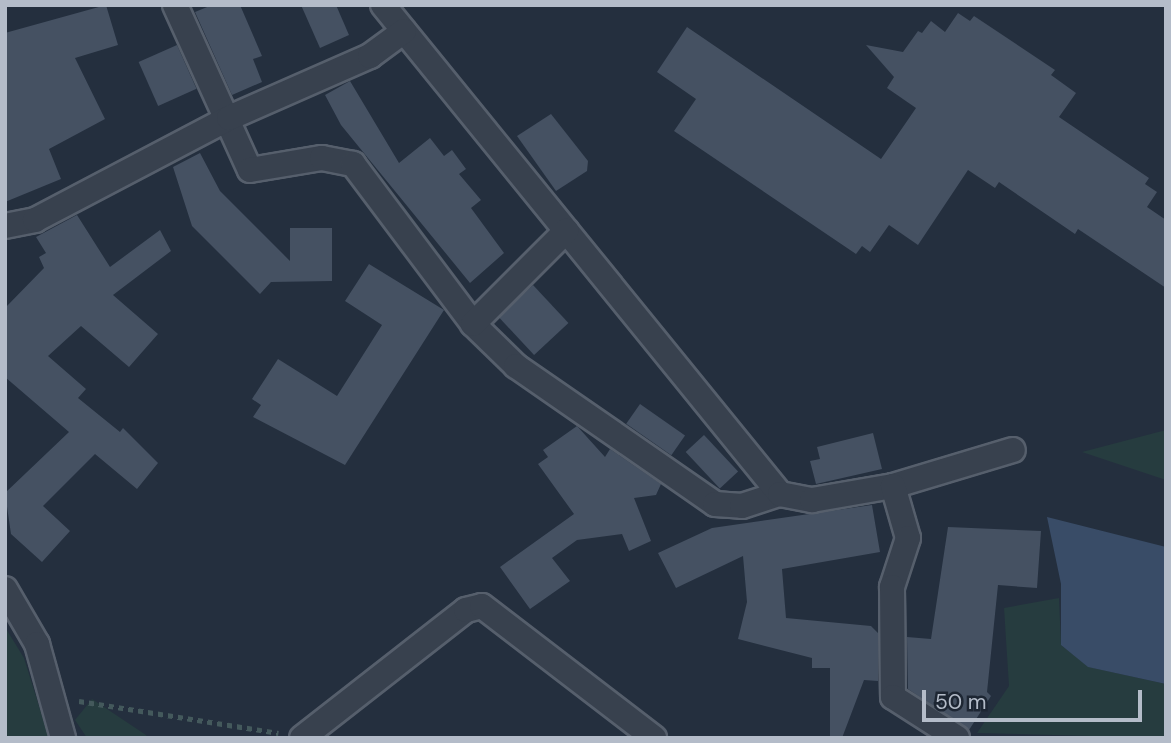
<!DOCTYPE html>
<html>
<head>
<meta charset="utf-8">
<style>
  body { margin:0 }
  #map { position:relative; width:1171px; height:743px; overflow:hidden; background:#242f3e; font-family:"DM Sans",sans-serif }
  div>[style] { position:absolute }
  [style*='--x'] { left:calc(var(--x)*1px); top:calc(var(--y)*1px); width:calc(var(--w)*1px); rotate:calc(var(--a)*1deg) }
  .green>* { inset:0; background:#263c3f }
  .water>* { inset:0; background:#394c67 }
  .building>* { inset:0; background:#455162; transform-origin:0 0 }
  .path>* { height:4.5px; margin-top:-2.25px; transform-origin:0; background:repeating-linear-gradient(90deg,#44595c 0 5px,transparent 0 10px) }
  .roads { filter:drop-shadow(2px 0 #565f6c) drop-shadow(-2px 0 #565f6c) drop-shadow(0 2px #565f6c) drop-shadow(0 -2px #565f6c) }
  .street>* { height:24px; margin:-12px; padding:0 12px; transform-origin:12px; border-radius:12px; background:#38414e }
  span { translate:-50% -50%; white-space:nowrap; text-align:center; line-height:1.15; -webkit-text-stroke:6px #1d2633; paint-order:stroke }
  .frame { position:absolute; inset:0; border:7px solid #b4bcc9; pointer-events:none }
  .scale { position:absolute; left:922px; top:690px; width:220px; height:32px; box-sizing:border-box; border:4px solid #b4bcc9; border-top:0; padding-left:9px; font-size:21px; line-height:24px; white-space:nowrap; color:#b4bcc9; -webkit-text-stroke:5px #1d2633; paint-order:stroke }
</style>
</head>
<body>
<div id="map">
  <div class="green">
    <div style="clip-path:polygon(1166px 430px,1166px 480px,1082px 452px)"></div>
    <div style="clip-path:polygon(1059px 598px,1061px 645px,1089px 667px,1166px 684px,1166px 738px,977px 733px,1009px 686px,1004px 608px)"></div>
    <div style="clip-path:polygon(5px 627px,24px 658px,49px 738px,5px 738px)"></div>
    <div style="clip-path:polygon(92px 699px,146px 735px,148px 738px,87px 738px,75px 720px)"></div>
  </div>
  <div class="water">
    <div style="clip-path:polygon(1047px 517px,1166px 547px,1166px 684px,1088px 667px,1061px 645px,1061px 584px)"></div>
  </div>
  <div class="building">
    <div style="clip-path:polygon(106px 5px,118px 45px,75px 58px,105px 119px,49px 149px,61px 179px,5px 202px,5px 33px)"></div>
    <div style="clip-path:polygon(212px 5px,240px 5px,262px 56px,253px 59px,262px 82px,232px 95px,195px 12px)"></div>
    <div style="clip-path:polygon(301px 5px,336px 5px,349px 35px,320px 48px)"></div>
    <div style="clip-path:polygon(958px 13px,970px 21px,974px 16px,1055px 70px,1051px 75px,1076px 93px,1059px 117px,1149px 178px,1145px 184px,1157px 192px,1147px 207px,1166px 220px,1166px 288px,1078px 229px,1075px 234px,999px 182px,995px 188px,968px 170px,918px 245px,889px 225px,870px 252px,862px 246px,856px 254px,674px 131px,696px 99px,657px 72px,687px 27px,881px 159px,916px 108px,887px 88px,894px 77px,866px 45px,903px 52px,918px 31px,922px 33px,931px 21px,945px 32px)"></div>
    <div style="left:177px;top:45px;width:48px;height:42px;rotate:66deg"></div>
    <div style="clip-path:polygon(350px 81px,399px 163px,430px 138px,444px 156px,452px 150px,466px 169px,459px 174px,481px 200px,471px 208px,504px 253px,470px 283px,341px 125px,325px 95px)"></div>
    <div style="clip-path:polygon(551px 114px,588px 161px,587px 171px,556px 191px,517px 136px)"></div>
    <div style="clip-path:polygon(200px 153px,220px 191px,290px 261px,290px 228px,332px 228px,332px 281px,271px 282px,260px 294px,192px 226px,173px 167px)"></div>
    <div style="clip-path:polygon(77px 215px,110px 267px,160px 230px,171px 251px,113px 295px,158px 334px,129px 367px,81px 326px,48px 356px,86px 389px,78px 398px,120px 432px,123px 428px,158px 463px,137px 489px,95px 454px,43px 506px,70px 531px,42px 562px,11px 534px,5px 493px,69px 432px,5px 377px,5px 308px,44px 268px,39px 257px,46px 253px,36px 237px)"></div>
    <div style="clip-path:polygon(369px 264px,444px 310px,345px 465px,253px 417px,261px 405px,252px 399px,278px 359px,337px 396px,382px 325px,345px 301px)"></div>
    <div style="left:533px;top:285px;width:52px;height:47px;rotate:47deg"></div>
    <div style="left:640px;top:404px;width:55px;height:24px;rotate:35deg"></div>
    <div style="clip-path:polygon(577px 426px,605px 457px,610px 449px,661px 484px,656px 495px,634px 498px,651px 541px,629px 551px,622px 534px,577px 540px,552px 558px,570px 581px,530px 609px,500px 567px,574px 514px,538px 464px,548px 457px,543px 450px)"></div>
    <div style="clip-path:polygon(873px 433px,882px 469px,816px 484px,810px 461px,820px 459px,817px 447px)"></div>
    <div style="left:704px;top:435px;width:50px;height:25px;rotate:47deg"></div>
    <div style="clip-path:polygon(872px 505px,880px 552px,782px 569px,786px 618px,871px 626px,878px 633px,878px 681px,864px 680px,842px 738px,830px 738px,830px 668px,812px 668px,812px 658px,738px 639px,747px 602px,743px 556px,676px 588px,658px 553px,712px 528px)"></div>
    <div style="clip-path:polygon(948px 527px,1041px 531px,1037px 588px,998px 585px,987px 692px,991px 696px,969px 730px,908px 689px,907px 637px,931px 639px)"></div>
  </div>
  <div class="path">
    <div style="--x:79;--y:701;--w:202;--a:9.1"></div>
  </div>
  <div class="roads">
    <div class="street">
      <div style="--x:175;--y:5;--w:181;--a:65.6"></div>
      <div style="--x:250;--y:170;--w:73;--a:-9.5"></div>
      <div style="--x:322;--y:158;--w:32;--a:11"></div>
      <div style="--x:353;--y:164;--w:200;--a:53.1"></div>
      <div style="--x:473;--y:324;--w:60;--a:44.3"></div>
      <div style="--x:516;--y:366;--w:242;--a:34.7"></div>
      <div style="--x:715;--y:504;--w:27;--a:4"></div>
      <div style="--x:742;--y:506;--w:40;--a:-18"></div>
      <div style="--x:383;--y:5;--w:630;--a:50.93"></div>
      <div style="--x:780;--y:494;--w:33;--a:11"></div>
      <div style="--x:812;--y:500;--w:82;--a:-9.8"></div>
      <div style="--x:893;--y:486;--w:125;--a:-16.7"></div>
      <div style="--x:5;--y:226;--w:31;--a:-11"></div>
      <div style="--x:35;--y:220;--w:219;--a:-27.7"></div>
      <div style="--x:229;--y:118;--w:154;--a:-23.7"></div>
      <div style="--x:370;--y:56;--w:42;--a:-36.3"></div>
      <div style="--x:473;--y:324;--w:132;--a:-45"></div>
      <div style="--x:893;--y:486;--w:54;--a:73.9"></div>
      <div style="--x:908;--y:538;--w:52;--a:108.1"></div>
      <div style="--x:892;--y:587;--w:110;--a:89.5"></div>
      <div style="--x:893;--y:697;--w:76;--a:32.6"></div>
      <div style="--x:5;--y:589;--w:64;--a:59.8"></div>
      <div style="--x:37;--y:644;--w:98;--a:74.5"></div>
      <div style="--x:302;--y:738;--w:208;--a:-38"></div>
      <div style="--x:466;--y:610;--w:16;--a:-14"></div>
      <div style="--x:482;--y:606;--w:217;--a:37.5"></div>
    </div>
  </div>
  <div class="frame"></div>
  <div class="scale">50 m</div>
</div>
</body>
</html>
